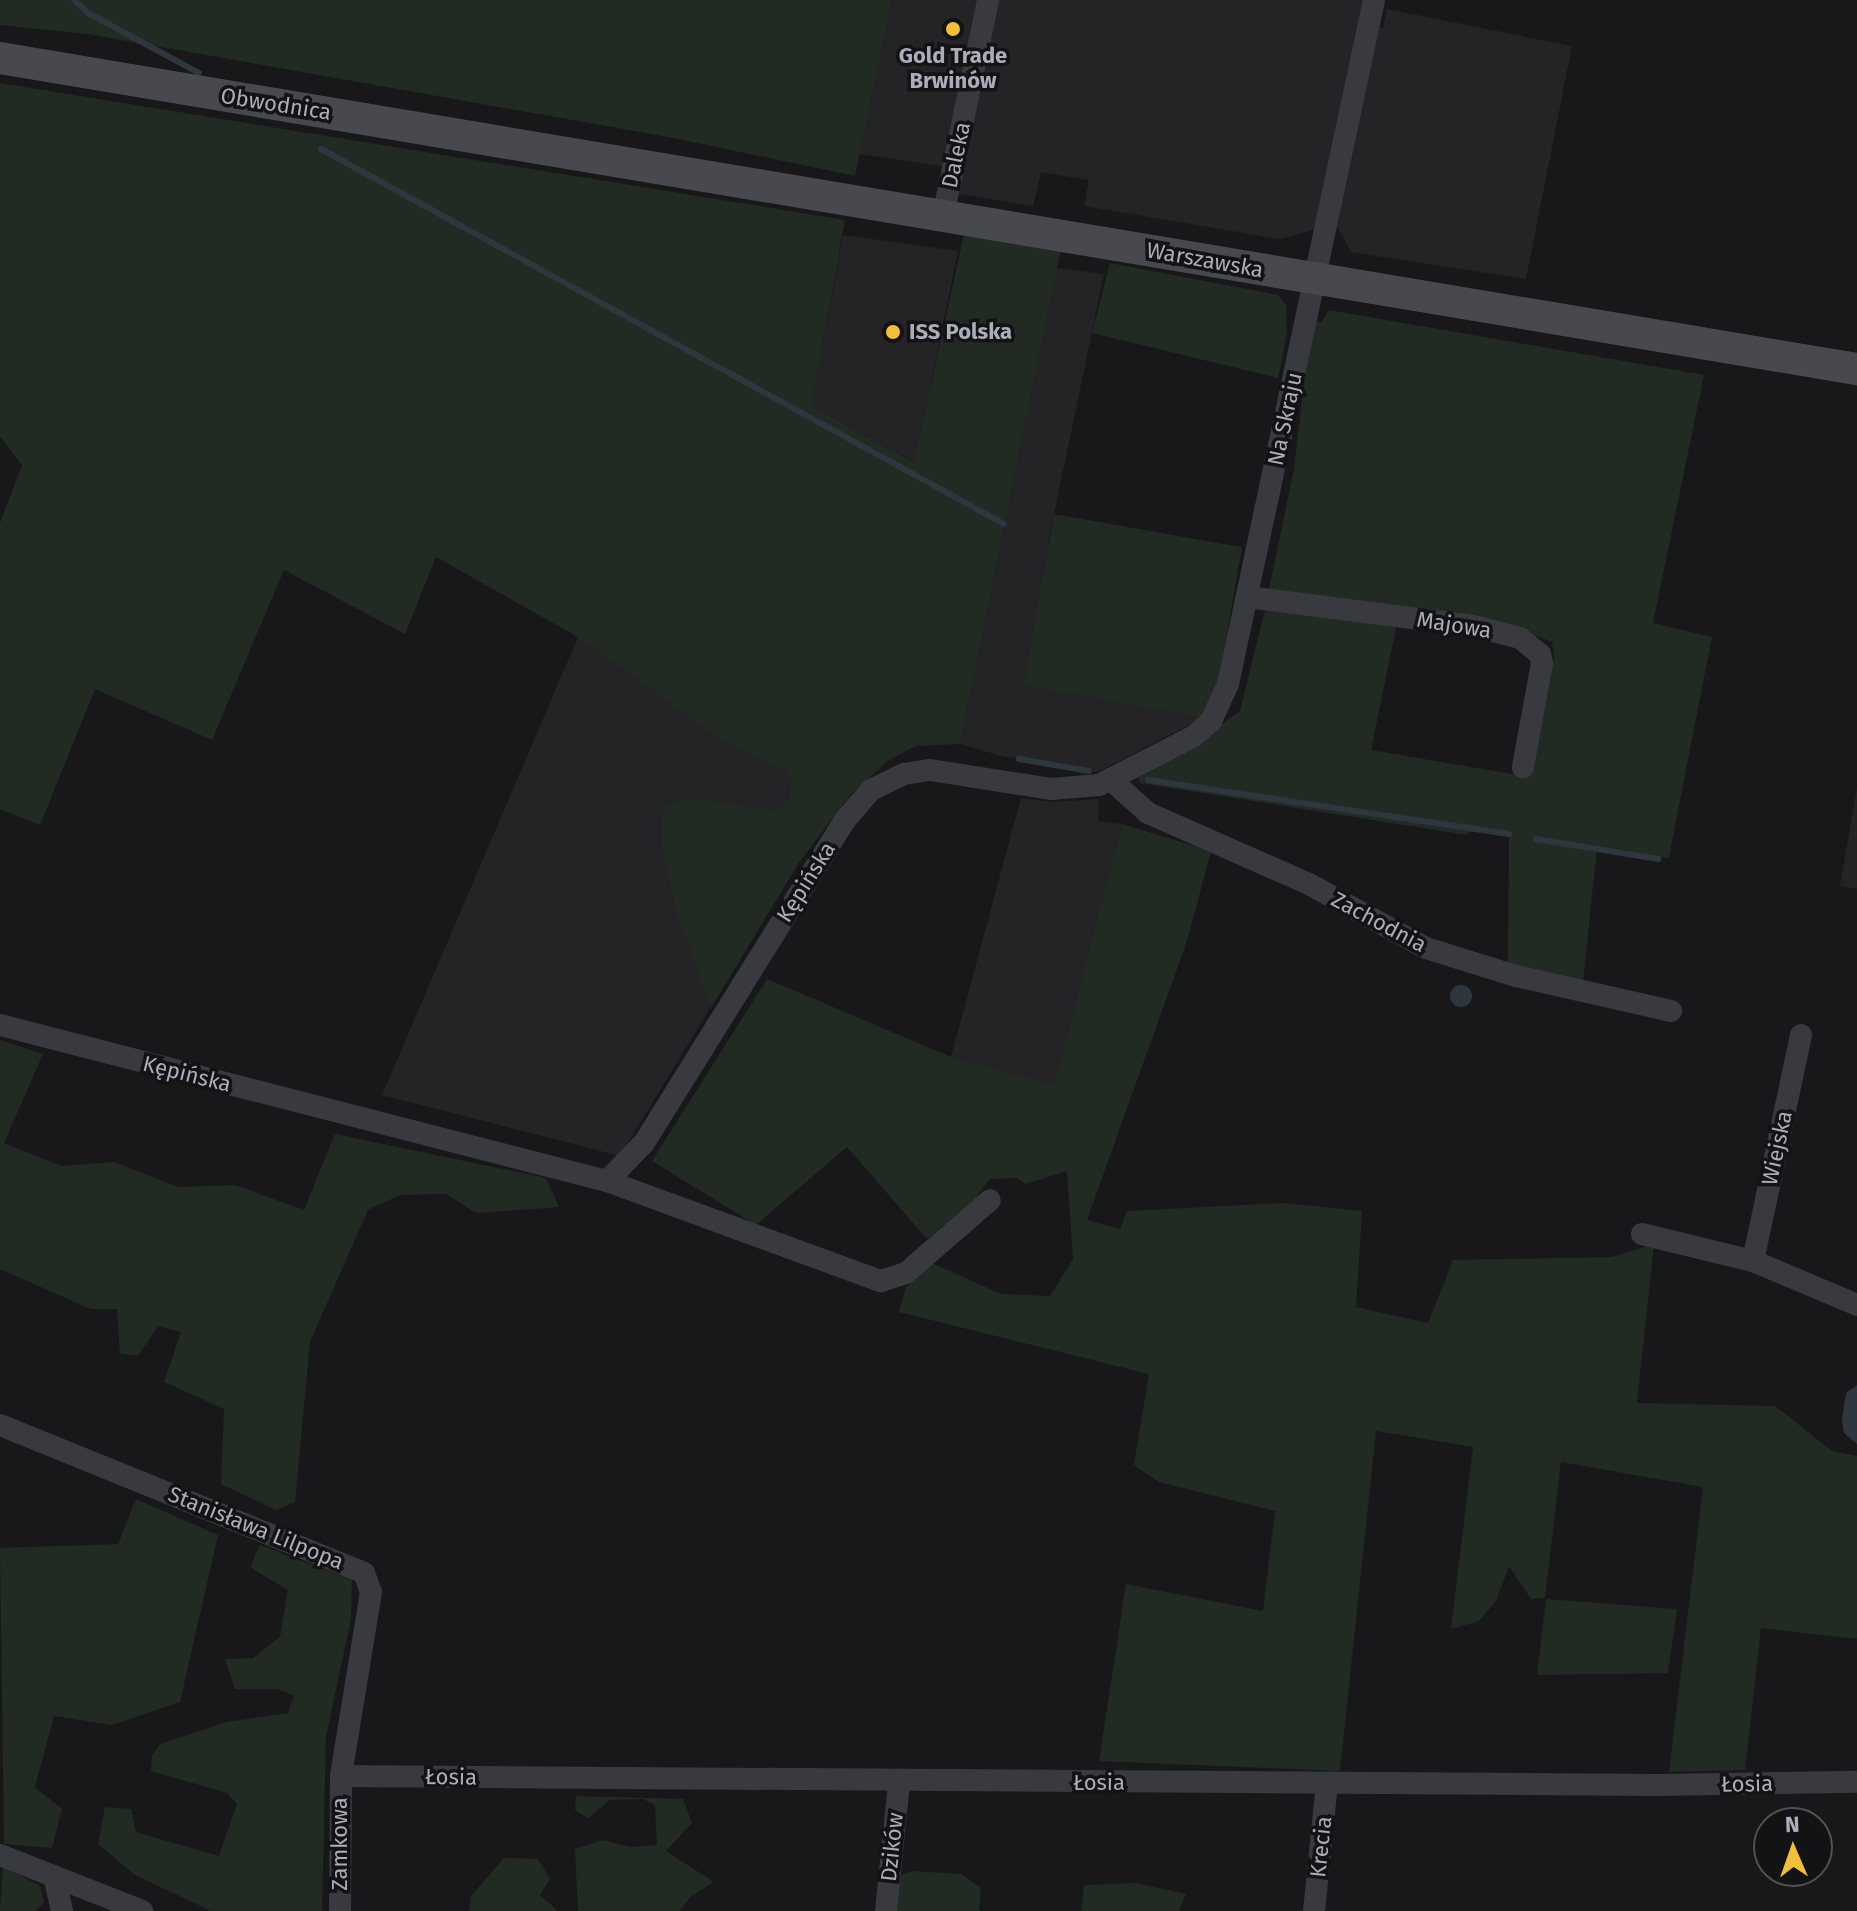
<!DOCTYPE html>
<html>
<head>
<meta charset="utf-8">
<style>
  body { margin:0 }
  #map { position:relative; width:1857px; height:1911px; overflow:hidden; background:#18181a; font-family:"Fira Sans",sans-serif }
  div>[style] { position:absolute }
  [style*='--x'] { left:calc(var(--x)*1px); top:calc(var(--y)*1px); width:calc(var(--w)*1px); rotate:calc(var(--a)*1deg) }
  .built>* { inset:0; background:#242427 }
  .green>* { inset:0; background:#222a24; transform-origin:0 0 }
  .water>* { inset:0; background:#2e363e }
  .round { border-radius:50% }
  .stream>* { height:6px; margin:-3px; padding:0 3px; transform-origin:3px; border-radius:3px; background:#2e363e }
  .minor>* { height:22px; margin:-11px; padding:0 11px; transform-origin:11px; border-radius:11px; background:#393a3f }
  .secondary>* { height:32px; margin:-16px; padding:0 16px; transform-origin:16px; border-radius:16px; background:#47494f }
  .dots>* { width:22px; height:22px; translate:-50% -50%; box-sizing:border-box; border:4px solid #131315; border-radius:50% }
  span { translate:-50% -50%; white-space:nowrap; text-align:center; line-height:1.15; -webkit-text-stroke:7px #131315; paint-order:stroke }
  .poi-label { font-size:22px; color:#abaeba; font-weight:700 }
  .left { translate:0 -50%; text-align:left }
  .street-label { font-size:22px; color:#abaeba }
  .north { position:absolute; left:1753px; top:1807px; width:80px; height:80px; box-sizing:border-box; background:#131315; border:2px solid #505157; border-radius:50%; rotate:358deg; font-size:22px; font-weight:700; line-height:32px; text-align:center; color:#abaeba }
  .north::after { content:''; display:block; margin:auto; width:28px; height:36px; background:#f1bf3a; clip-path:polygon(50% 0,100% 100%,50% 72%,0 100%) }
</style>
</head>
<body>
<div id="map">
  <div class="built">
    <div style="clip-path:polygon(892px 0,982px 0,948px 167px,859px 154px)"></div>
    <div style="clip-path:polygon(996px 0,1364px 0,1317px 229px,1280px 239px,1084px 206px,1089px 180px,1041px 172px,1033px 206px,956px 193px)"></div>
    <div style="clip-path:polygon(1387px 9px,1572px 46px,1526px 279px,1351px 252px,1336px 225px,1377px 27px,1383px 28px)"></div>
    <div style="clip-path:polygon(843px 235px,958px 251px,915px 462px,812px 406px)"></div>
    <div style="clip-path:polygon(1057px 268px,1104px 274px,1048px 543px,1210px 714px,1098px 772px,1001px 756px,960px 744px)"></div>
    <div style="clip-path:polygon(578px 637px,706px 730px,872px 742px,620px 1156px,382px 1095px)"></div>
    <div style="clip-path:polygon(1857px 787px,1857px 889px,1840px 886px)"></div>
    <div style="clip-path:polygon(1021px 798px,1053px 802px,1099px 799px,1098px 821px,1122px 824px,1054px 1086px,951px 1057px)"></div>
  </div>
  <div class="green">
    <div style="clip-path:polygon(0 0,892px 0,855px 176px,674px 138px,88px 34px,0 25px)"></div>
    <div style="clip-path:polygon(0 83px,845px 220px,812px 406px,914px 462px,964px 234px,1061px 249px,960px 744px,916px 746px,889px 760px,851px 794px,798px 864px,711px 1008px,678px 916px,662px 849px,661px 815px,669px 804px,685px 798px,774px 810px,788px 803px,792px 779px,786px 770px,706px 730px,578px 637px,436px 557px,405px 634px,284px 570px,212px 740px,95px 689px,40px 825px,0 809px,0 523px,22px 465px,0 436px)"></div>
    <div style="clip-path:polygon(1110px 263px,1278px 295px,1286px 305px,1287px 333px,1278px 378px,1092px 333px)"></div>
    <div style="clip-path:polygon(1329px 310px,1704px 375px,1653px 623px,1712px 637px,1673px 836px,1669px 858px,1597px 848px,1583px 982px,1508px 964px,1509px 837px,1470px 831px,1467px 835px,1140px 783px,1138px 776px,1188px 750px,1240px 711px,1266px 606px,1397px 623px,1371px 750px,1512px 774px,1530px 771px,1554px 658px,1552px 642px,1527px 632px,1269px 589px,1294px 469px,1309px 342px,1315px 321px,1322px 322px)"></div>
    <div style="left:1054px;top:514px;width:191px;height:174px;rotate:10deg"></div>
    <div style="clip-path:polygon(1122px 824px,1211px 851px,1187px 941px,1087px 1220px,1120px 1229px,1127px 1211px,1284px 1203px,1362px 1211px,1356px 1307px,1428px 1323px,1453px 1260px,1612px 1257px,1654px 1244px,1637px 1403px,1775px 1406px,1832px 1451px,1857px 1456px,1857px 1639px,1761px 1628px,1745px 1770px,1669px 1772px,1703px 1487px,1561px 1462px,1545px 1598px,1531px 1599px,1509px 1566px,1496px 1601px,1479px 1621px,1451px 1629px,1473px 1447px,1376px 1431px,1340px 1771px,1099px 1761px,1126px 1584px,1263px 1611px,1275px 1511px,1159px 1482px,1134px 1465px,1149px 1374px,899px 1312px,906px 1287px,932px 1263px,1001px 1294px,1050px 1296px,1073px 1259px,1067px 1171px,1026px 1184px,1017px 1178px,990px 1179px,974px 1200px,927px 1239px,847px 1147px,756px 1225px,652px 1161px,767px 979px,951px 1057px,1054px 1085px)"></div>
    <div style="clip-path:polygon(0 1040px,43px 1054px,4px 1143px,61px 1166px,114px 1162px,178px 1187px,235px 1185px,304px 1210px,335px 1134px,546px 1178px,559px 1207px,476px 1213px,446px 1194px,400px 1195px,368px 1210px,310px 1342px,295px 1502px,276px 1510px,221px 1484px,224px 1409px,164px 1382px,181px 1332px,158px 1326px,138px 1356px,120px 1353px,117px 1309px,91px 1309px,0 1269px)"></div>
    <div style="clip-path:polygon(136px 1499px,218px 1535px,180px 1702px,112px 1725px,54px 1716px,35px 1787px,62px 1809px,52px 1848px,4px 1844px,0 1548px,118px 1544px)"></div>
    <div style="clip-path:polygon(260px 1545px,352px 1580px,351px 1619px,326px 1737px,322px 1911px,211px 1911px,135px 1875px,98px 1844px,105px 1807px,131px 1809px,136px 1832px,219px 1856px,237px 1804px,227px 1793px,151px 1771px,152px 1756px,160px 1744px,227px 1722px,288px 1713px,294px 1696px,278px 1689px,235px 1689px,225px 1659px,253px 1658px,280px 1637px,288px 1590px,250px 1567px)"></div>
    <div style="clip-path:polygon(1546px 1599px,1677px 1609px,1668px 1673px,1537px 1675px)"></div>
    <div style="clip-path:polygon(576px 1796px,683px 1799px,692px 1823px,666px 1851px,714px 1882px,690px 1897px,680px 1911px,578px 1911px,575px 1849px,603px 1840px,630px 1847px,657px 1845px,655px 1805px,643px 1799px,610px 1800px,588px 1818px,575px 1810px)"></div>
    <div style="clip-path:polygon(504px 1858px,538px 1859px,550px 1879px,540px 1895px,558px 1911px,469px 1911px,471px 1896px)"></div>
    <div style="clip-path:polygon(3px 1866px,40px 1886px,44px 1902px,36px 1911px,0 1911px)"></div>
    <div style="clip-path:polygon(911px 1871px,961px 1874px,981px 1888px,979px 1911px,892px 1911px,895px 1878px)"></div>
    <div style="clip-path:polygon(1135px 1883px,1186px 1894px,1179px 1911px,1081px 1911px,1084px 1885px)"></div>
  </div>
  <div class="water">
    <div class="round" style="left:1450px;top:985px;width:22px;height:22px"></div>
    <div style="clip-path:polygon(1857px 1385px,1857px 1444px,1844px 1433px,1842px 1419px,1846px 1393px)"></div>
  </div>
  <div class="stream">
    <div style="--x:74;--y:0;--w:19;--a:43"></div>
    <div style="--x:88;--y:13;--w:126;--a:28.4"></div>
    <div style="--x:321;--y:149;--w:779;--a:28.77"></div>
    <div style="--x:1019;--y:759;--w:71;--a:9.7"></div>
    <div style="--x:1148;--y:780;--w:365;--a:8.5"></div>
    <div style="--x:1536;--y:839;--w:124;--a:9.3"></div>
  </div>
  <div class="minor">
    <div style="--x:943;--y:216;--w:221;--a:-78.2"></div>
    <div style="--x:1247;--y:597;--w:228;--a:7.3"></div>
    <div style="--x:1473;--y:626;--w:49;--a:14.3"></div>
    <div style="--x:1520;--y:638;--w:26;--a:39"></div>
    <div style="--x:1540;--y:654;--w:9;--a:77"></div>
    <div style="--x:1542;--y:663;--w:106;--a:100.4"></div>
    <div style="--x:1110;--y:779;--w:51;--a:41.8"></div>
    <div style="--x:1148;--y:813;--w:176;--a:23.8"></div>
    <div style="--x:1309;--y:884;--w:133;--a:28.7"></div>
    <div style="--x:1426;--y:948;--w:94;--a:17.3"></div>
    <div style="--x:1516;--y:976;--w:159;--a:12.7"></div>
    <div style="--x:0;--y:1025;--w:627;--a:14.41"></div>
    <div style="--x:607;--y:1181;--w:53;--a:-45.8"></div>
    <div style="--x:644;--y:1143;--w:380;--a:-58.1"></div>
    <div style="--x:845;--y:820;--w:40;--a:-49"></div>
    <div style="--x:871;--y:790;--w:37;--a:-26"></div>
    <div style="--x:904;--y:774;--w:26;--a:-9"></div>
    <div style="--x:930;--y:770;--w:122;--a:8.9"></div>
    <div style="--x:1051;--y:789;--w:48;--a:-4.8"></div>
    <div style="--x:1099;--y:785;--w:107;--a:-27.3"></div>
    <div style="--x:1194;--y:736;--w:23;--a:-41"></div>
    <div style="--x:1211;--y:721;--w:41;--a:-65.3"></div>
    <div style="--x:1228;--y:684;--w:699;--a:-77.95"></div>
    <div style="--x:607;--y:1181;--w:292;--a:20.1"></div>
    <div style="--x:881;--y:1281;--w:26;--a:-18"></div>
    <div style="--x:906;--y:1273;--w:111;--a:-41"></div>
    <div style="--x:1642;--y:1234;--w:114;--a:13.7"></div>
    <div style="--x:1753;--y:1261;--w:113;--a:22.9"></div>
    <div style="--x:1753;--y:1261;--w:231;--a:-78"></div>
    <div style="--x:0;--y:1425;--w:393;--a:22.1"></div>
    <div style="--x:364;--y:1573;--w:20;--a:70"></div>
    <div style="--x:371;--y:1592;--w:186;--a:99.3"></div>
    <div style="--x:341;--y:1776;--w:135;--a:90.4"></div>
    <div style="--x:341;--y:1776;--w:1316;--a:0.39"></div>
    <div style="--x:1657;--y:1785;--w:200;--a:-0.9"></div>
    <div style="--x:0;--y:1855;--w:153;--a:21.5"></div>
    <div style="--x:54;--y:1876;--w:36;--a:77"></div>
    <div style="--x:886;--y:1911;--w:130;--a:-84.2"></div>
    <div style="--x:1314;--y:1911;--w:129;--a:-84.2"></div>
  </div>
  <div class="secondary">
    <div style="--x:0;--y:58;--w:1883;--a:9.51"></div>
  </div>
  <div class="dots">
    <div style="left:953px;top:29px;background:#f1bf3a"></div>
    <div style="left:893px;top:332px;background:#f1bf3a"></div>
  </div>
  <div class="poi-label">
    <span style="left:953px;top:68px">Gold Trade<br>Brwinów</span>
    <span class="left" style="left:909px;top:332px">ISS Polska</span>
  </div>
  <div class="street-label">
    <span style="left:276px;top:104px;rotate:9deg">Obwodnica</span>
    <span style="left:956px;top:155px;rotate:-78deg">Daleka</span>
    <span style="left:1205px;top:260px;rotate:10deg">Warszawska</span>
    <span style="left:1285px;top:419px;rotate:-78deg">Na Skraju</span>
    <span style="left:1454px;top:625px;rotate:9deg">Majowa</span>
    <span style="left:806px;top:882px;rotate:-58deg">Kępińska</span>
    <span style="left:1379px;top:922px;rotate:28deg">Zachodnia</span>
    <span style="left:187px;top:1074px;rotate:14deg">Kępińska</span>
    <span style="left:1777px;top:1148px;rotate:-78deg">Wiejska</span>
    <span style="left:256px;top:1528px;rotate:22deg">Stanisława Lilpopa</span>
    <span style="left:451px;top:1777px;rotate:1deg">Łosia</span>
    <span style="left:1099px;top:1783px">Łosia</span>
    <span style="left:1747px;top:1784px;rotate:-1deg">Łosia</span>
    <span style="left:340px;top:1844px;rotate:-90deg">Zamkowa</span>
    <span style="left:892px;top:1847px;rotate:-84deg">Dzików</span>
    <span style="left:1321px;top:1847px;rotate:-84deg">Krecia</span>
  </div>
  <div class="north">N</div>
</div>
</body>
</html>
